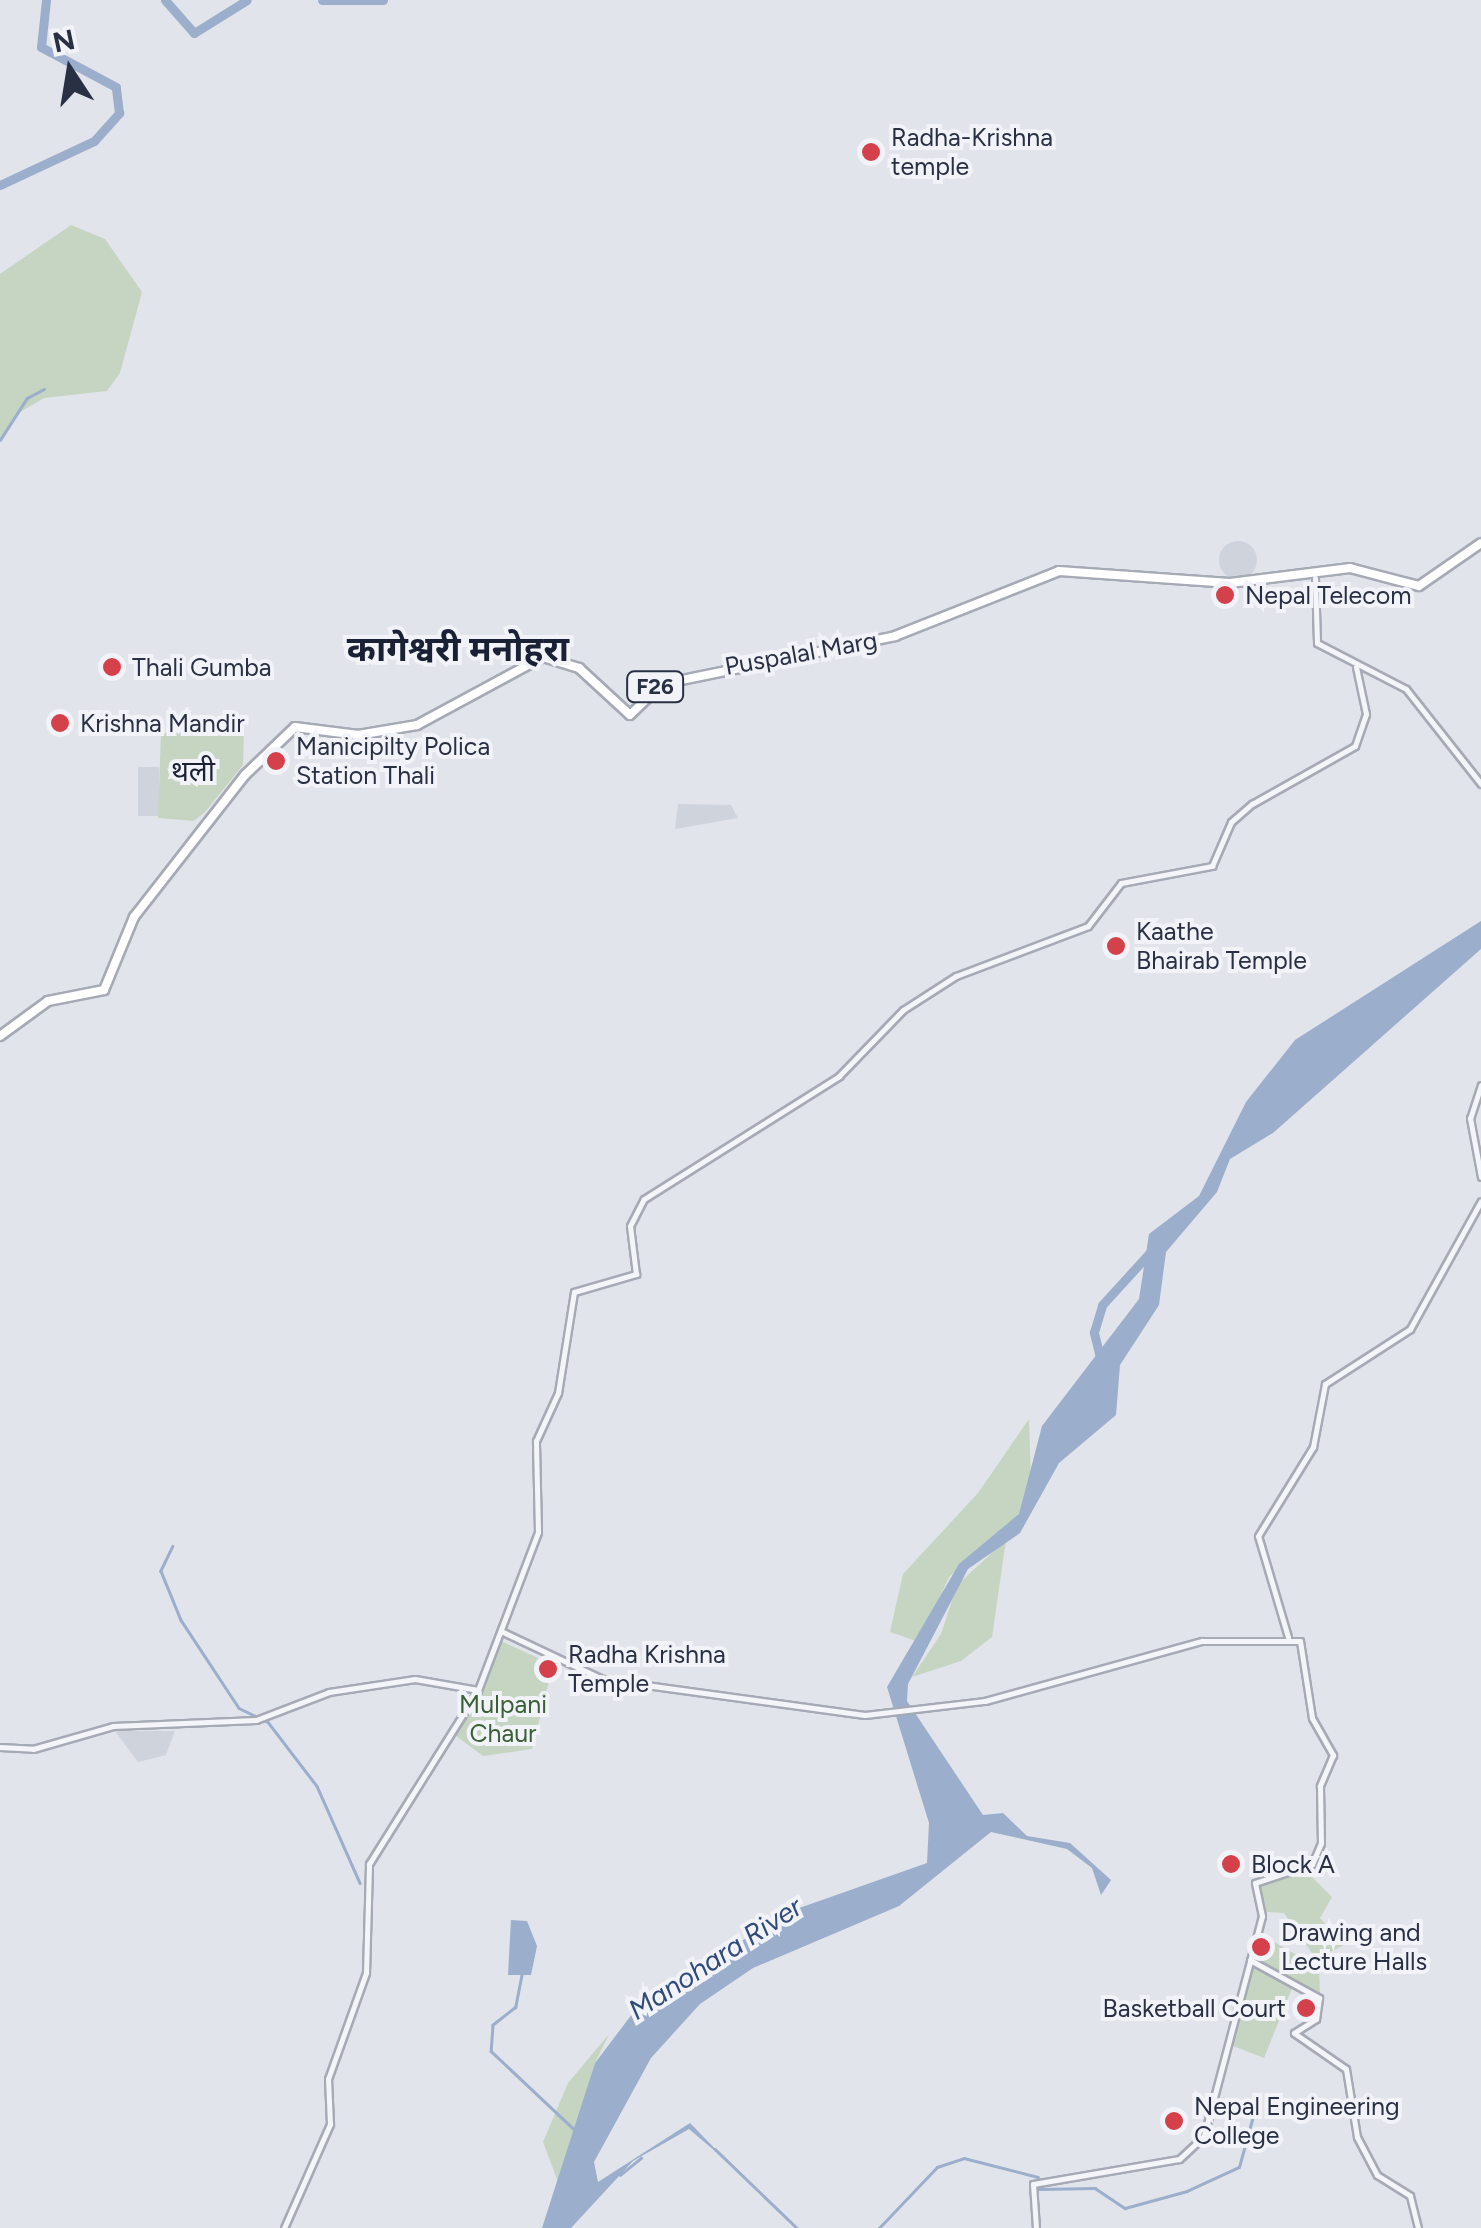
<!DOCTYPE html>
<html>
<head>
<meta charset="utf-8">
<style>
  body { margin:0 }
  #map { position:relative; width:1481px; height:2228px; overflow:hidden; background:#e1e4ea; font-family:Figtree,"Noto Sans Devanagari",sans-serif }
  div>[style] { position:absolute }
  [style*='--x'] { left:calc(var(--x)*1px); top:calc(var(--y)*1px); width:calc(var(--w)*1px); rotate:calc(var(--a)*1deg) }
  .built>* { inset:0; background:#cfd3dc; transform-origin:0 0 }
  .round { border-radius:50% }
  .green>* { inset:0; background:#c5d5c2 }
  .water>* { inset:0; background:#9baecc }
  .stream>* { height:2.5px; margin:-1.25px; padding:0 1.25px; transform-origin:1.25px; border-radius:1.25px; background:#9baecc }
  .river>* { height:9px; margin:-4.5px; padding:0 4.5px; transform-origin:4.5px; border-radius:4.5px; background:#9baecc }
  .roads { filter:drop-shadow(2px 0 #a6aab5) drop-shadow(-2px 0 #a6aab5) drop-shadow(0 2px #a6aab5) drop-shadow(0 -2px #a6aab5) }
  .minor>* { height:5px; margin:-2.5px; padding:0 2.5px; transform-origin:2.5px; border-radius:2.5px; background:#f4f5f8 }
  .major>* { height:8px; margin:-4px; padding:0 4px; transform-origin:4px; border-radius:4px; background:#fff }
  .dots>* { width:28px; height:28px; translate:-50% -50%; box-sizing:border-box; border:5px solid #f1f3f8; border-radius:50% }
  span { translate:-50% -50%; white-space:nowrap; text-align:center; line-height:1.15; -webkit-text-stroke:8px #f1f3f8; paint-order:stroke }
  .shield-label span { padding:2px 8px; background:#f1f3f8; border:2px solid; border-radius:8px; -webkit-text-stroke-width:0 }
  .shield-label { font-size:22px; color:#293043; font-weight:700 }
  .poi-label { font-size:25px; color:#293043 }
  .left { translate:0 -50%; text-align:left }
  .right { translate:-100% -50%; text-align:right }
  .street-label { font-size:25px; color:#293043 }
  .park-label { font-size:25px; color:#3a5f35 }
  .neighbourhood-label { font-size:28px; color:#1b2134 }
  .water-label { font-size:28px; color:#314b79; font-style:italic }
  .district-label { font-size:35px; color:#1b2134; font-weight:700 }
  .north { position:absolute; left:20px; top:20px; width:100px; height:100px; -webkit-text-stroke:8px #f1f3f8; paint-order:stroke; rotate:348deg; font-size:28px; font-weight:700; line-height:40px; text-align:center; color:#293043 }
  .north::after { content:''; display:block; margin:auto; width:35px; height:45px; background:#293043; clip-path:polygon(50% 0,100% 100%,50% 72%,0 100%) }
</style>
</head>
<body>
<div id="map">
  <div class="built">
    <div class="round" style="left:1219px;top:541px;width:38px;height:38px"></div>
    <div style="left:138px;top:767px;width:21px;height:49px"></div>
    <div style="clip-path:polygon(678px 804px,731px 805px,738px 818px,675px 829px)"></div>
    <div style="clip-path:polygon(115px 1731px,175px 1731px,166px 1755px,138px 1762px)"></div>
  </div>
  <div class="green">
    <div style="clip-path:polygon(71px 225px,105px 239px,142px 292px,120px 373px,107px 391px,44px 398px,15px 415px,0 441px,0 274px)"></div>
    <div style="clip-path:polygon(244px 730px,243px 765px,205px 812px,194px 821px,158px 818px,161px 733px)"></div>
    <div style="clip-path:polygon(1029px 1419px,1031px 1484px,1019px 1514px,949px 1577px,919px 1642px,890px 1632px,903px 1574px,978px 1493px)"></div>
    <div style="clip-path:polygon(1006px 1540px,992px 1637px,961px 1661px,912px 1677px,941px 1634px,957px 1585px)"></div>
    <div style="clip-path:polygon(501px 1641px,553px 1665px,532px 1749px,483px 1756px,448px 1730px,483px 1691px)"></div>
    <div style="clip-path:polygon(1303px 1868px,1332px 1897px,1320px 1918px,1344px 1945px,1316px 1959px,1284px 1913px,1267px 1912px,1255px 1898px,1267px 1875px)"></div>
    <div style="clip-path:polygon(1269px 1939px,1319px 1968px,1320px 1993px,1260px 1962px)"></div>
    <div style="clip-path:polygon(1251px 1963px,1295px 1981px,1264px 2058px,1228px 2044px)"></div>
    <div style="clip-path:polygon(609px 2034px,595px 2063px,558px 2182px,543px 2142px,568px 2083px)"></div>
  </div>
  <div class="water">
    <div style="clip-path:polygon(1481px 921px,1481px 949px,1273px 1133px,1230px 1159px,1217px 1192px,1166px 1252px,1159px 1305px,1120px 1365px,1116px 1415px,1059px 1463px,1020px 1533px,968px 1569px,908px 1684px,907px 1701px,983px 1815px,1003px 1813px,1027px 1836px,1070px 1843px,1111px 1880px,1101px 1895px,1092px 1868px,1067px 1849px,991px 1832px,899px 1906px,753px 1968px,700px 2004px,651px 2058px,594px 2162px,598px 2182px,690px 2123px,729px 2163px,689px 2129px,633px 2161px,571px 2228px,542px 2228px,595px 2063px,639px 2005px,788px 1912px,927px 1863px,929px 1823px,887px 1687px,959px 1564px,1019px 1514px,1042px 1426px,1139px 1299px,1149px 1234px,1199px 1196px,1246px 1102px,1295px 1040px)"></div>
    <div style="clip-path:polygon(511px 1920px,527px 1921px,537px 1946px,531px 1975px,508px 1975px)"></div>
  </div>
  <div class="stream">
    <div style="--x:0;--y:440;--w:50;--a:-57.3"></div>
    <div style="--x:27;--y:398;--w:19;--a:-28"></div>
    <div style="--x:173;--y:1546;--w:28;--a:116"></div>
    <div style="--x:161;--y:1571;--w:53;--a:67.8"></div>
    <div style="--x:181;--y:1620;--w:105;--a:56.6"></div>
    <div style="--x:239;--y:1708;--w:32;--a:26"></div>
    <div style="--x:268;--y:1722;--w:81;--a:52.6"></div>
    <div style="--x:317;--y:1786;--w:106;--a:66.1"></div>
    <div style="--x:522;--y:1975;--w:33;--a:101"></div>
    <div style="--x:516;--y:2007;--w:29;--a:142"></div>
    <div style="--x:493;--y:2025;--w:26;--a:94"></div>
    <div style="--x:491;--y:2051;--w:118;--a:43.3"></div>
    <div style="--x:715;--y:2149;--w:114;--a:43.9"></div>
    <div style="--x:620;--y:2175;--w:27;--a:-39"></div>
    <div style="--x:879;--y:2228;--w:84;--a:-46.4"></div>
    <div style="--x:937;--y:2167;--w:28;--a:-18"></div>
    <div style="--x:964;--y:2158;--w:76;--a:14.4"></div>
    <div style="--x:1038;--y:2177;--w:12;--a:85"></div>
    <div style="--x:1039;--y:2189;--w:56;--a:-1"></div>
    <div style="--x:1095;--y:2188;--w:36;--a:34"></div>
    <div style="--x:1125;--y:2208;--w:64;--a:-15.3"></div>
    <div style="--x:1187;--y:2191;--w:57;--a:-24.8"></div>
    <div style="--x:1239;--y:2167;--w:60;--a:-74.6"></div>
  </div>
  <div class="river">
    <div style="--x:165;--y:0;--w:44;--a:48.7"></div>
    <div style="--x:194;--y:33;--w:62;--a:-31.9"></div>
    <div style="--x:322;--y:0;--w:61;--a:0"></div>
    <div style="--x:0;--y:185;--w:104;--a:-25.1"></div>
    <div style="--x:94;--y:141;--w:38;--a:-48"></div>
    <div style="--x:119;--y:113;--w:26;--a:-97"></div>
    <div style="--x:116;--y:87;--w:85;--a:-151.9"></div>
    <div style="--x:41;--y:47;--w:47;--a:-83.9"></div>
    <div style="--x:1103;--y:1369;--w:38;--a:-104"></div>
    <div style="--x:1094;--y:1332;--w:28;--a:-73"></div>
    <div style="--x:1102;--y:1305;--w:77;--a:-47.6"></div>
  </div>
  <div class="roads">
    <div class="minor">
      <div style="--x:1315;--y:578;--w:65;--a:88.2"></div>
      <div style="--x:1317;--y:643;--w:100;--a:27.3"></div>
      <div style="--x:1406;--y:689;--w:121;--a:51.7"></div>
      <div style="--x:1481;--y:1085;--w:35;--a:108"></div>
      <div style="--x:1470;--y:1118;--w:60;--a:79.4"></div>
      <div style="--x:501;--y:1631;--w:112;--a:25.4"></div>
      <div style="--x:602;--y:1679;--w:265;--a:7.8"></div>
      <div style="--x:865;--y:1715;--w:121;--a:-6.7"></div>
      <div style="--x:985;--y:1701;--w:225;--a:-15.5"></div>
      <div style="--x:1202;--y:1641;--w:98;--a:0"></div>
      <div style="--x:1300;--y:1641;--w:78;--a:81.1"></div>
      <div style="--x:1312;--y:1718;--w:43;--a:60.4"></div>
      <div style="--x:1333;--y:1755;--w:34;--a:113"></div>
      <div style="--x:1320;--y:1786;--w:57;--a:89"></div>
      <div style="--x:1321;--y:1843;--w:23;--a:113"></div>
      <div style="--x:1312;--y:1864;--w:60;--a:161.6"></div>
      <div style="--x:1255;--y:1883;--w:34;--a:78"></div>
      <div style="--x:1262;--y:1916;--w:228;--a:104.8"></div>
      <div style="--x:1204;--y:2136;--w:34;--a:137"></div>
      <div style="--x:1179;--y:2159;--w:148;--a:170.3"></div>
      <div style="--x:1033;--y:2184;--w:44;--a:86.1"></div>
      <div style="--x:1288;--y:1637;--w:105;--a:-106.5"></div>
      <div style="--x:1258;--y:1536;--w:105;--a:-58.3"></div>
      <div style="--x:1313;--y:1447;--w:64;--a:-79.2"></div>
      <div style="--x:1325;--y:1384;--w:101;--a:-32.9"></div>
      <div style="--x:1410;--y:1329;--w:146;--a:-61"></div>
      <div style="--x:0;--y:1747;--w:33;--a:3"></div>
      <div style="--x:33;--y:1749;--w:83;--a:-16"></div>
      <div style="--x:113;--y:1726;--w:143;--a:-2.4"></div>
      <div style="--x:256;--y:1720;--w:78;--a:-21"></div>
      <div style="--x:329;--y:1692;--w:87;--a:-8.6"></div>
      <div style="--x:415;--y:1679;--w:64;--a:9.9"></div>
      <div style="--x:1250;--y:1960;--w:79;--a:28.8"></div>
      <div style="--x:1319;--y:1998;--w:21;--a:98"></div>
      <div style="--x:1316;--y:2019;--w:26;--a:148"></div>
      <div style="--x:1294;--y:2033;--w:63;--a:34.7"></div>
      <div style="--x:1346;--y:2069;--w:69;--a:80.8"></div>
      <div style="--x:1357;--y:2137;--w:43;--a:62.2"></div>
      <div style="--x:1377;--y:2175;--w:39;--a:32"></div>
      <div style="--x:1410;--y:2196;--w:33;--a:76"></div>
      <div style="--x:284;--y:2228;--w:114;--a:-66.1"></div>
      <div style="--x:330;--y:2124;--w:45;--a:-92.5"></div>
      <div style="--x:328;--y:2079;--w:113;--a:-70.3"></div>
      <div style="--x:366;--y:1973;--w:109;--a:-88.4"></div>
      <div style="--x:369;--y:1864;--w:205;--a:-57.9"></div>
      <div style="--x:478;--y:1690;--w:169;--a:-69.2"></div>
      <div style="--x:538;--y:1532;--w:91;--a:-91.3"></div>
      <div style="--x:536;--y:1441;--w:53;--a:-65.4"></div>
      <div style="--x:558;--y:1393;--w:102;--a:-81"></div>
      <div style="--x:574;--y:1292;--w:65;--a:-16.2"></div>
      <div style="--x:636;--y:1274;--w:48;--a:-97.1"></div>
      <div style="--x:630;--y:1226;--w:30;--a:-63"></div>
      <div style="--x:644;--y:1199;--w:231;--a:-32.2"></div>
      <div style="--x:839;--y:1076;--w:92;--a:-45.9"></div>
      <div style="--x:903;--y:1010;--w:63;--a:-32.7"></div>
      <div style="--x:956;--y:976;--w:141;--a:-20.7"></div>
      <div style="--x:1088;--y:926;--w:54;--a:-52.5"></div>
      <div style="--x:1121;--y:883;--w:93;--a:-10.6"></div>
      <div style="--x:1212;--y:866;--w:48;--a:-66.6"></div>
      <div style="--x:1231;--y:822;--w:28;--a:-41"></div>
      <div style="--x:1252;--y:804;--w:118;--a:-29.4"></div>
      <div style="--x:1355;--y:746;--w:34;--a:-71"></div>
      <div style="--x:1366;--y:714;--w:48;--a:-102"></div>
    </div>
    <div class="major">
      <div style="--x:0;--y:1036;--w:59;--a:-36.1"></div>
      <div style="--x:48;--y:1001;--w:57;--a:-11.1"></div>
      <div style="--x:104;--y:990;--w:79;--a:-67.7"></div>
      <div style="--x:134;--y:917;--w:180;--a:-52"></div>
      <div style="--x:245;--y:775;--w:69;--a:-43.8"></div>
      <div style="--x:295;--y:727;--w:64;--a:7.2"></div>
      <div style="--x:358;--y:735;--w:60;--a:-9.6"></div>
      <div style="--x:417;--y:725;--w:143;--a:-28.4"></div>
      <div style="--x:543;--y:657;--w:38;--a:17"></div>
      <div style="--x:579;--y:668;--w:69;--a:42.7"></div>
      <div style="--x:630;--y:715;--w:45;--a:-44.1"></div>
      <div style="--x:662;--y:684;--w:238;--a:-11.6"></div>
      <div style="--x:895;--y:636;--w:176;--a:-21.6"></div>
      <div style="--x:1059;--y:571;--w:171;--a:4"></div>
      <div style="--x:1230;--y:583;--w:121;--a:-7.1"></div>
      <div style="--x:1350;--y:568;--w:71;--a:14.6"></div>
      <div style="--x:1419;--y:586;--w:75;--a:-34.7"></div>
    </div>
  </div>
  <div class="dots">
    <div style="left:871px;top:152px;background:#d4414b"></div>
    <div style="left:1225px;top:595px;background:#d4414b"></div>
    <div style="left:112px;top:667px;background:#d4414b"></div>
    <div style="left:60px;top:723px;background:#d4414b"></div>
    <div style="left:276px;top:761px;background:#d4414b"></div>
    <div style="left:1116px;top:946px;background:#d4414b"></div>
    <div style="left:548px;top:1669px;background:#d4414b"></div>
    <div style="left:1231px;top:1864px;background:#d4414b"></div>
    <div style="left:1261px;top:1947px;background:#d4414b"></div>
    <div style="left:1306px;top:2008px;background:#d4414b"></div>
    <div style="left:1174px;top:2121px;background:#d4414b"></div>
  </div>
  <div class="shield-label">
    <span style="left:655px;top:687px">F26</span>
  </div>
  <div class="poi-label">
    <span class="left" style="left:891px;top:152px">Radha-Krishna<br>temple</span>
    <span class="left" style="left:1245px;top:595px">Nepal Telecom</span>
    <span class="left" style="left:132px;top:667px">Thali Gumba</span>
    <span class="left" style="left:80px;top:723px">Krishna Mandir</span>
    <span class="left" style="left:296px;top:761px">Manicipilty Polica<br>Station Thali</span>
    <span class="left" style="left:1136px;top:946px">Kaathe<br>Bhairab Temple</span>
    <span class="left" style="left:568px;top:1669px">Radha Krishna<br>Temple</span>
    <span class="left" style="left:1251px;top:1864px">Block A</span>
    <span class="left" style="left:1281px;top:1947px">Drawing and<br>Lecture Halls</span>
    <span class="right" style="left:1286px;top:2008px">Basketball Court</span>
    <span class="left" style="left:1194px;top:2121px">Nepal Engineering<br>College</span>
  </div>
  <div class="street-label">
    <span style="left:801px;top:653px;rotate:-10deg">Puspalal Marg</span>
  </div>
  <div class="park-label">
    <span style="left:503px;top:1719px">Mulpani<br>Chaur</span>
  </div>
  <div class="neighbourhood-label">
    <span style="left:193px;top:771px">थली</span>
  </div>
  <div class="water-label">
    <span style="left:715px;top:1958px;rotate:-33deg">Manohara River</span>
  </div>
  <div class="district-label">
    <span style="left:458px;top:649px">कागेश्वरी मनोहरा</span>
  </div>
  <div class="north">N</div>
</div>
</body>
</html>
